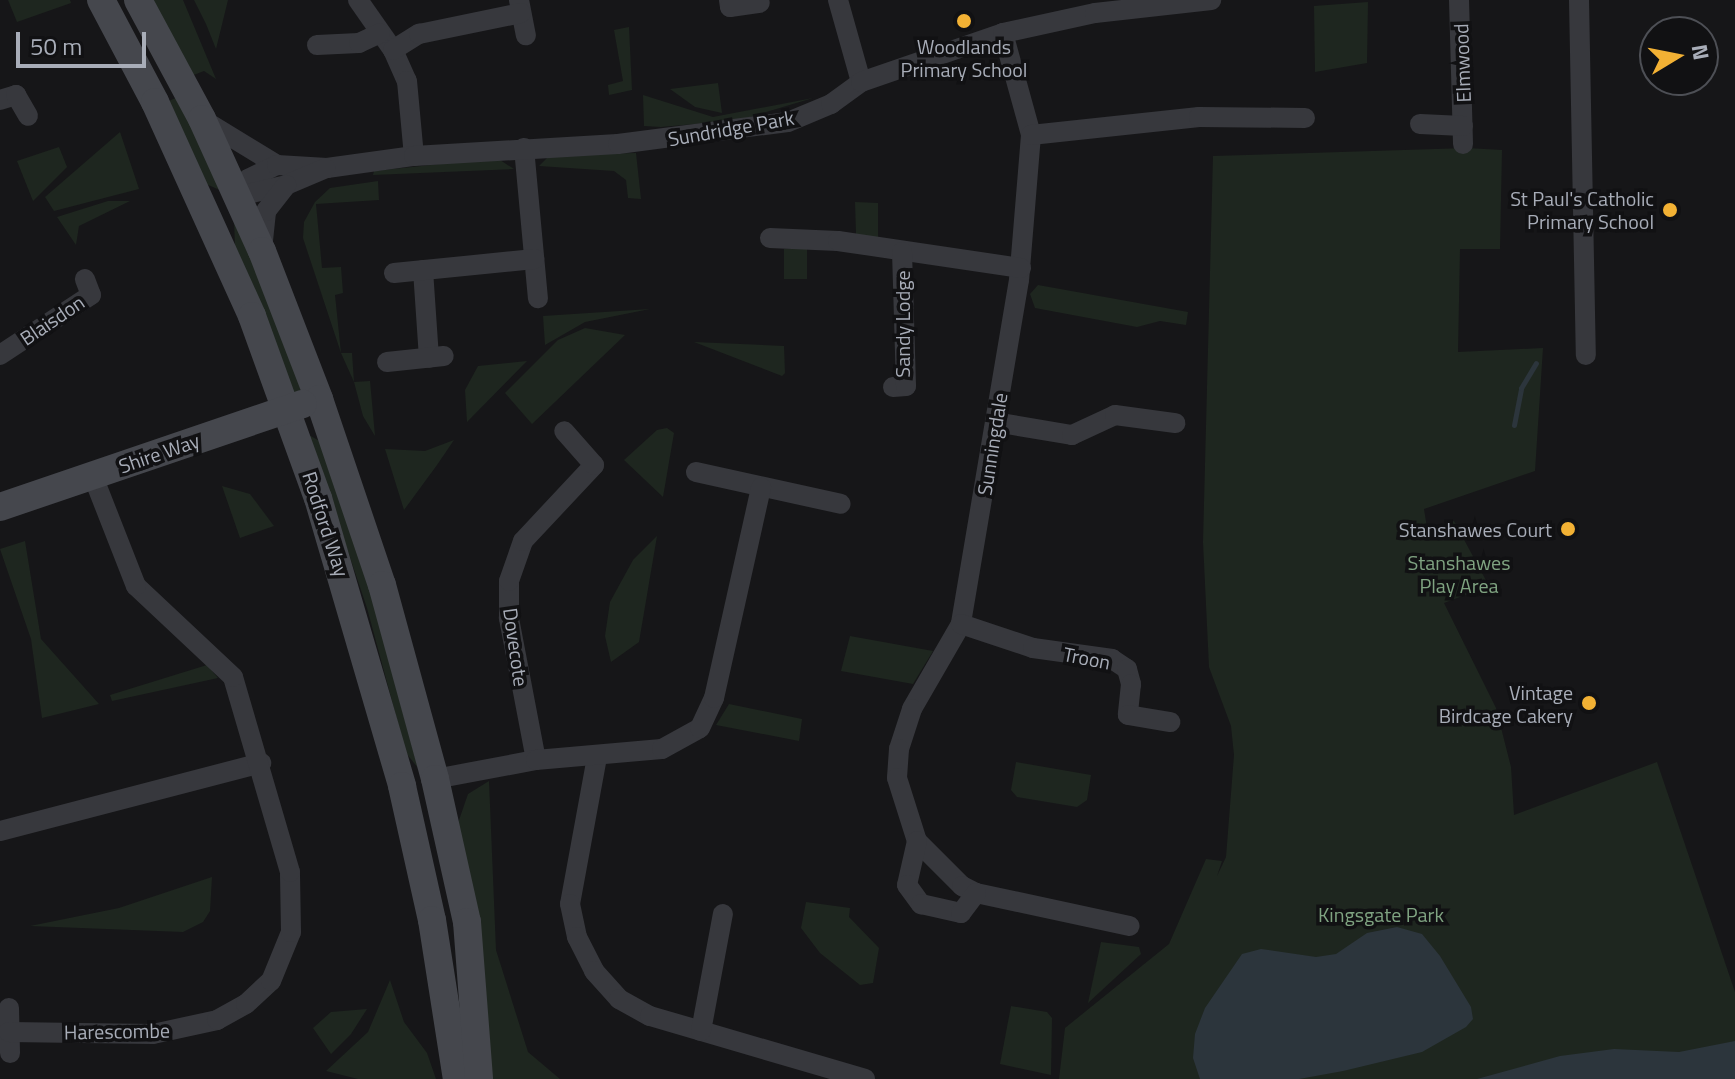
<!DOCTYPE html>
<html>
<head>
<meta charset="utf-8">
<style>
  body { margin:0 }
  #map { position:relative; width:1735px; height:1079px; overflow:hidden; background:#161618; font-family:"Titillium Web",sans-serif }
  div>[style] { position:absolute }
  [style*='--x'] { left:calc(var(--x)*1px); top:calc(var(--y)*1px); width:calc(var(--w)*1px); rotate:calc(var(--a)*1deg) }
  .green>* { inset:0; background:#1e261f; transform-origin:0 0 }
  .water>* { inset:0; background:#2c353c }
  .stream>* { height:5px; margin:-2.5px; padding:0 2.5px; transform-origin:2.5px; border-radius:2.5px; background:#2c353c }
  .street>* { height:20px; margin:-10px; padding:0 10px; transform-origin:10px; border-radius:10px; background:#37383d }
  .secondary>* { height:28px; margin:-14px; padding:0 14px; transform-origin:14px; border-radius:14px; background:#45474d }
  .dots>* { width:22px; height:22px; translate:-50% -50%; box-sizing:border-box; border:4px solid #111113; border-radius:50% }
  span { translate:-50% -50%; white-space:nowrap; text-align:center; line-height:1.15; -webkit-text-stroke:7px #111113; paint-order:stroke }
  .poi-label { font-size:20px; color:#a8adb8 }
  .right { translate:-100% -50%; text-align:right }
  .street-label { font-size:20px; color:#a8adb8 }
  .park-label { font-size:20px; color:#7fa381 }
  .north { position:absolute; left:1639px; top:16px; width:80px; height:80px; box-sizing:border-box; background:#111113; border:2px solid #4d4f55; border-radius:50%; rotate:80deg; font-size:22px; font-weight:700; line-height:32px; text-align:center; color:#a8adb8 }
  .north::after { content:''; display:block; margin:auto; width:28px; height:36px; background:#f2b134; clip-path:polygon(50% 0,100% 100%,50% 72%,0 100%) }
  .scale { position:absolute; left:16px; top:32px; width:130px; height:36px; box-sizing:border-box; border:4px solid #a8adb8; border-top:0; padding-left:10px; font-size:24px; line-height:28px; white-space:nowrap; color:#a8adb8; -webkit-text-stroke:6px #111113; paint-order:stroke }
</style>
</head>
<body>
<div id="map">
  <div class="green">
    <div style="clip-path:polygon(8px 0,70px 0,71px 3px,17px 22px)"></div>
    <div style="clip-path:polygon(151px 0,183px 0,216px 79px,204px 71px,191px 76px)"></div>
    <div style="clip-path:polygon(194px 0,228px 0,216px 49px,206px 24px)"></div>
    <div style="clip-path:polygon(1368px 2px,1367px 63px,1315px 72px,1314px 6px)"></div>
    <div style="clip-path:polygon(629px 27px,632px 90px,609px 95px,608px 85px,623px 81px,614px 30px)"></div>
    <div style="clip-path:polygon(718px 83px,722px 113px,695px 107px,670px 89px)"></div>
    <div style="clip-path:polygon(643px 95px,713px 117px,813px 98px,740px 120px,661px 127px,644px 126px)"></div>
    <div style="clip-path:polygon(180px 96px,222px 191px,206px 184px,162px 104px)"></div>
    <div style="clip-path:polygon(120px 132px,139px 189px,54px 211px,45px 197px)"></div>
    <div style="clip-path:polygon(59px 147px,67px 167px,33px 201px,17px 161px)"></div>
    <div style="clip-path:polygon(1467px 148px,1502px 150px,1500px 249px,1460px 249px,1458px 352px,1543px 348px,1535px 471px,1424px 509px,1427px 528px,1454px 521px,1489px 586px,1444px 603px,1496px 708px,1511px 767px,1514px 815px,1657px 762px,1735px 992px,1735px 1079px,1059px 1079px,1065px 1028px,1169px 944px,1206px 859px,1222px 861px,1217px 876px,1226px 857px,1234px 755px,1231px 726px,1209px 667px,1203px 542px,1213px 156px)"></div>
    <div style="clip-path:polygon(636px 153px,641px 199px,628px 198px,626px 180px,614px 171px,539px 166px,550px 155px)"></div>
    <div style="clip-path:polygon(497px 158px,514px 169px,373px 175px,374px 171px)"></div>
    <div style="clip-path:polygon(378px 181px,379px 200px,316px 204px,322px 268px,341px 267px,343px 293px,335px 295px,341px 353px,352px 353px,354px 382px,370px 381px,375px 436px,363px 416px,354px 382px,341px 353px,303px 238px,304px 222px,315px 202px,330px 188px)"></div>
    <div style="clip-path:polygon(108px 201px,130px 201px,79px 226px,76px 245px,57px 217px)"></div>
    <div style="clip-path:polygon(855px 202px,878px 203px,878px 238px,856px 234px)"></div>
    <div style="clip-path:polygon(238px 218px,302px 389px,293px 396px,235px 247px,234px 219px)"></div>
    <div style="left:784px;top:249px;width:23px;height:30px"></div>
    <div style="clip-path:polygon(1038px 285px,1188px 312px,1186px 325px,1160px 321px,1137px 327px,1035px 308px,1030px 294px)"></div>
    <div style="clip-path:polygon(650px 309px,585px 322px,545px 345px,543px 316px)"></div>
    <div style="clip-path:polygon(585px 328px,625px 335px,532px 424px,505px 393px,558px 340px)"></div>
    <div style="clip-path:polygon(694px 342px,784px 346px,785px 373px,782px 376px)"></div>
    <div style="clip-path:polygon(527px 361px,467px 422px,465px 390px,478px 366px)"></div>
    <div style="clip-path:polygon(667px 428px,674px 433px,663px 497px,624px 460px,657px 430px)"></div>
    <div style="clip-path:polygon(309px 435px,323px 443px,335px 462px,418px 768px,406px 753px,367px 608px)"></div>
    <div style="clip-path:polygon(454px 440px,437px 465px,404px 510px,385px 449px,425px 451px)"></div>
    <div style="clip-path:polygon(222px 486px,250px 494px,274px 526px,240px 538px)"></div>
    <div style="clip-path:polygon(657px 536px,639px 642px,611px 662px,605px 636px,610px 602px,633px 560px)"></div>
    <div style="clip-path:polygon(25px 541px,41px 639px,99px 704px,42px 718px,31px 639px,0 549px)"></div>
    <div style="clip-path:polygon(850px 636px,933px 651px,913px 684px,841px 671px)"></div>
    <div style="clip-path:polygon(207px 665px,218px 678px,112px 701px,110px 695px)"></div>
    <div style="clip-path:polygon(729px 704px,802px 719px,799px 741px,716px 725px)"></div>
    <div style="clip-path:polygon(1016px 762px,1091px 775px,1087px 800px,1077px 807px,1017px 797px,1011px 790px)"></div>
    <div style="clip-path:polygon(489px 781px,496px 950px,528px 1052px,560px 1079px,487px 1079px,458px 823px,468px 794px)"></div>
    <div style="clip-path:polygon(212px 877px,210px 911px,203px 922px,183px 932px,30px 926px,119px 908px)"></div>
    <div style="clip-path:polygon(806px 902px,850px 908px,849px 917px,879px 948px,873px 983px,860px 985px,820px 953px,801px 928px)"></div>
    <div style="clip-path:polygon(1101px 942px,1139px 947px,1141px 954px,1088px 1003px)"></div>
    <div style="clip-path:polygon(390px 980px,404px 1022px,427px 1053px,436px 1079px,358px 1079px,326px 1071px,368px 1032px)"></div>
    <div style="clip-path:polygon(1011px 1006px,1047px 1012px,1052px 1018px,1051px 1075px,1000px 1064px)"></div>
    <div style="clip-path:polygon(367px 1009px,351px 1034px,331px 1054px,313px 1028px,331px 1012px)"></div>
  </div>
  <div class="water">
    <div style="clip-path:polygon(1397px 927px,1422px 934px,1440px 956px,1471px 1007px,1473px 1019px,1466px 1027px,1422px 1052px,1343px 1071px,1299px 1079px,1200px 1079px,1193px 1058px,1195px 1034px,1205px 1008px,1242px 954px,1261px 949px,1316px 957px,1336px 954px,1367px 933px)"></div>
    <div style="clip-path:polygon(1735px 1041px,1735px 1079px,1477px 1079px,1560px 1056px,1614px 1049px,1679px 1052px)"></div>
  </div>
  <div class="stream">
    <div style="--x:1514;--y:425;--w:38;--a:-79"></div>
    <div style="--x:1521;--y:388;--w:29;--a:-59"></div>
  </div>
  <div class="street">
    <div style="--x:358;--y:0;--w:61;--a:55"></div>
    <div style="--x:393;--y:50;--w:34;--a:66"></div>
    <div style="--x:407;--y:81;--w:75;--a:84.7"></div>
    <div style="--x:519;--y:0;--w:36;--a:79"></div>
    <div style="--x:729;--y:0;--w:7;--a:82"></div>
    <div style="--x:730;--y:7;--w:30;--a:-8"></div>
    <div style="--x:838;--y:0;--w:85;--a:74.3"></div>
    <div style="--x:1459;--y:0;--w:144;--a:88.4"></div>
    <div style="--x:1579;--y:0;--w:355;--a:88.9"></div>
    <div style="--x:1003;--y:33;--w:106;--a:74.6"></div>
    <div style="--x:1031;--y:135;--w:145;--a:94.7"></div>
    <div style="--x:1019;--y:280;--w:349;--a:99.6"></div>
    <div style="--x:961;--y:624;--w:98;--a:120"></div>
    <div style="--x:912;--y:709;--w:42;--a:108"></div>
    <div style="--x:899;--y:749;--w:29;--a:94"></div>
    <div style="--x:897;--y:778;--w:66;--a:72.4"></div>
    <div style="--x:917;--y:841;--w:64;--a:45"></div>
    <div style="--x:962;--y:886;--w:16;--a:27"></div>
    <div style="--x:976;--y:893;--w:157;--a:12.1"></div>
    <div style="--x:317;--y:45;--w:42;--a:-2.7"></div>
    <div style="--x:359;--y:43;--w:23;--a:-25"></div>
    <div style="--x:393;--y:50;--w:31;--a:-32"></div>
    <div style="--x:419;--y:34;--w:104;--a:-11.6"></div>
    <div style="--x:0;--y:100;--w:17;--a:-17"></div>
    <div style="--x:16;--y:95;--w:24;--a:60"></div>
    <div style="--x:205;--y:121;--w:84;--a:31.4"></div>
    <div style="--x:1420;--y:124;--w:43;--a:2.7"></div>
    <div style="--x:1031;--y:135;--w:169;--a:-6.1"></div>
    <div style="--x:1199;--y:117;--w:106;--a:0.5"></div>
    <div style="--x:524;--y:148;--w:151;--a:84.7"></div>
    <div style="--x:235;--y:197;--w:22;--a:-54"></div>
    <div style="--x:248;--y:179;--w:32;--a:-26"></div>
    <div style="--x:277;--y:165;--w:50;--a:3.4"></div>
    <div style="--x:327;--y:168;--w:88;--a:-7.9"></div>
    <div style="--x:414;--y:156;--w:204;--a:-3.4"></div>
    <div style="--x:618;--y:144;--w:171;--a:-7.4"></div>
    <div style="--x:788;--y:122;--w:47;--a:-22.7"></div>
    <div style="--x:831;--y:104;--w:37;--a:-36"></div>
    <div style="--x:861;--y:82;--w:150;--a:-19"></div>
    <div style="--x:1003;--y:33;--w:94;--a:-12.3"></div>
    <div style="--x:1095;--y:13;--w:117;--a:-6.4"></div>
    <div style="--x:235;--y:197;--w:52;--a:-13.2"></div>
    <div style="--x:286;--y:185;--w:43;--a:-23"></div>
    <div style="--x:770;--y:238;--w:68;--a:2.5"></div>
    <div style="--x:838;--y:241;--w:185;--a:8.4"></div>
    <div style="--x:262;--y:250;--w:39;--a:-84"></div>
    <div style="--x:266;--y:211;--w:33;--a:-52"></div>
    <div style="--x:423;--y:270;--w:88;--a:86.1"></div>
    <div style="--x:394;--y:273;--w:141;--a:-5.7"></div>
    <div style="--x:0;--y:355;--w:109;--a:-33.4"></div>
    <div style="--x:91;--y:295;--w:17;--a:-111"></div>
    <div style="--x:387;--y:362;--w:57;--a:-6"></div>
    <div style="--x:893;--y:387;--w:13;--a:-4"></div>
    <div style="--x:906;--y:386;--w:134;--a:-91.7"></div>
    <div style="--x:995;--y:422;--w:78;--a:9.6"></div>
    <div style="--x:1072;--y:435;--w:47;--a:-24.9"></div>
    <div style="--x:1115;--y:415;--w:61;--a:7.6"></div>
    <div style="--x:696;--y:472;--w:148;--a:12.4"></div>
    <div style="--x:961;--y:624;--w:76;--a:18.4"></div>
    <div style="--x:1033;--y:648;--w:80;--a:7.9"></div>
    <div style="--x:1112;--y:659;--w:18;--a:34"></div>
    <div style="--x:1127;--y:669;--w:16;--a:75"></div>
    <div style="--x:1131;--y:684;--w:31;--a:96"></div>
    <div style="--x:1128;--y:715;--w:43;--a:9.5"></div>
    <div style="--x:597;--y:757;--w:149;--a:100.4"></div>
    <div style="--x:570;--y:904;--w:34;--a:78"></div>
    <div style="--x:577;--y:937;--w:38;--a:63"></div>
    <div style="--x:594;--y:971;--w:38;--a:48"></div>
    <div style="--x:619;--y:999;--w:35;--a:29"></div>
    <div style="--x:650;--y:1016;--w:224;--a:16.3"></div>
    <div style="--x:536;--y:760;--w:145;--a:-100.8"></div>
    <div style="--x:509;--y:618;--w:37;--a:-90"></div>
    <div style="--x:509;--y:581;--w:42;--a:-70.7"></div>
    <div style="--x:523;--y:541;--w:104;--a:-46.9"></div>
    <div style="--x:594;--y:465;--w:45;--a:-131.4"></div>
    <div style="--x:435;--y:779;--w:103;--a:-10.7"></div>
    <div style="--x:536;--y:760;--w:126;--a:-5"></div>
    <div style="--x:662;--y:749;--w:43;--a:-28.9"></div>
    <div style="--x:700;--y:728;--w:33;--a:-65"></div>
    <div style="--x:714;--y:698;--w:216;--a:-77.4"></div>
    <div style="--x:0;--y:831;--w:270;--a:-14.6"></div>
    <div style="--x:917;--y:841;--w:45;--a:102.8"></div>
    <div style="--x:907;--y:885;--w:24;--a:54"></div>
    <div style="--x:921;--y:904;--w:41;--a:12.7"></div>
    <div style="--x:961;--y:913;--w:25;--a:-53"></div>
    <div style="--x:9;--y:1008;--w:45;--a:88.7"></div>
    <div style="--x:701;--y:1031;--w:119;--a:-79.4"></div>
    <div style="--x:9;--y:1032;--w:144;--a:0.8"></div>
    <div style="--x:153;--y:1034;--w:66;--a:-12.3"></div>
    <div style="--x:217;--y:1020;--w:33;--a:-29"></div>
    <div style="--x:246;--y:1004;--w:34;--a:-43"></div>
    <div style="--x:271;--y:981;--w:53;--a:-67.8"></div>
    <div style="--x:291;--y:932;--w:60;--a:-91"></div>
    <div style="--x:290;--y:872;--w:203;--a:-106.3"></div>
    <div style="--x:233;--y:677;--w:133;--a:-136.8"></div>
    <div style="--x:136;--y:586;--w:118;--a:-111.4"></div>
  </div>
  <div class="secondary">
    <div style="--x:101;--y:0;--w:115;--a:62.1"></div>
    <div style="--x:155;--y:102;--w:235;--a:65.6"></div>
    <div style="--x:252;--y:316;--w:194;--a:70.1"></div>
    <div style="--x:318;--y:498;--w:300;--a:73.7"></div>
    <div style="--x:402;--y:786;--w:137;--a:77.4"></div>
    <div style="--x:432;--y:920;--w:161;--a:81.1"></div>
    <div style="--x:138;--y:0;--w:135;--a:61.7"></div>
    <div style="--x:202;--y:119;--w:145;--a:65.6"></div>
    <div style="--x:262;--y:251;--w:159;--a:68.9"></div>
    <div style="--x:319;--y:399;--w:196;--a:71.3"></div>
    <div style="--x:382;--y:585;--w:201;--a:74.7"></div>
    <div style="--x:435;--y:779;--w:147;--a:77.4"></div>
    <div style="--x:467;--y:922;--w:157;--a:85.6"></div>
    <div style="--x:0;--y:507;--w:320;--a:-18.8"></div>
  </div>
  <div class="dots">
    <div style="left:964px;top:21px;background:#f2b134"></div>
    <div style="left:1670px;top:210px;background:#f2b134"></div>
    <div style="left:1568px;top:529px;background:#f2b134"></div>
    <div style="left:1589px;top:703px;background:#f2b134"></div>
  </div>
  <div class="poi-label">
    <span style="left:964px;top:58px">Woodlands<br>Primary School</span>
    <span class="right" style="left:1654px;top:210px">St Paul's Catholic<br>Primary School</span>
    <span class="right" style="left:1552px;top:529px">Stanshawes Court</span>
    <span class="right" style="left:1573px;top:704px">Vintage<br>Birdcage Cakery</span>
  </div>
  <div class="street-label">
    <span style="left:1462px;top:63px;rotate:-92deg">Elmwood</span>
    <span style="left:731px;top:128px;rotate:-10deg">Sundridge Park</span>
    <span style="left:52px;top:320px;rotate:-34deg">Blaisdon</span>
    <span style="left:902px;top:324px;rotate:-90deg">Sandy Lodge</span>
    <span style="left:992px;top:444px;rotate:-81deg">Sunningdale</span>
    <span style="left:159px;top:453px;rotate:-19deg">Shire Way</span>
    <span style="left:326px;top:524px;rotate:72deg">Rodford Way</span>
    <span style="left:516px;top:647px;rotate:82deg">Dovecote</span>
    <span style="left:1087px;top:658px;rotate:11deg">Troon</span>
    <span style="left:117px;top:1031px;rotate:-1deg">Harescombe</span>
  </div>
  <div class="park-label">
    <span style="left:1459px;top:574px">Stanshawes<br>Play Area</span>
    <span style="left:1381px;top:914px">Kingsgate Park</span>
  </div>
  <div class="north">N</div>
  <div class="scale">50 m</div>
</div>
</body>
</html>
